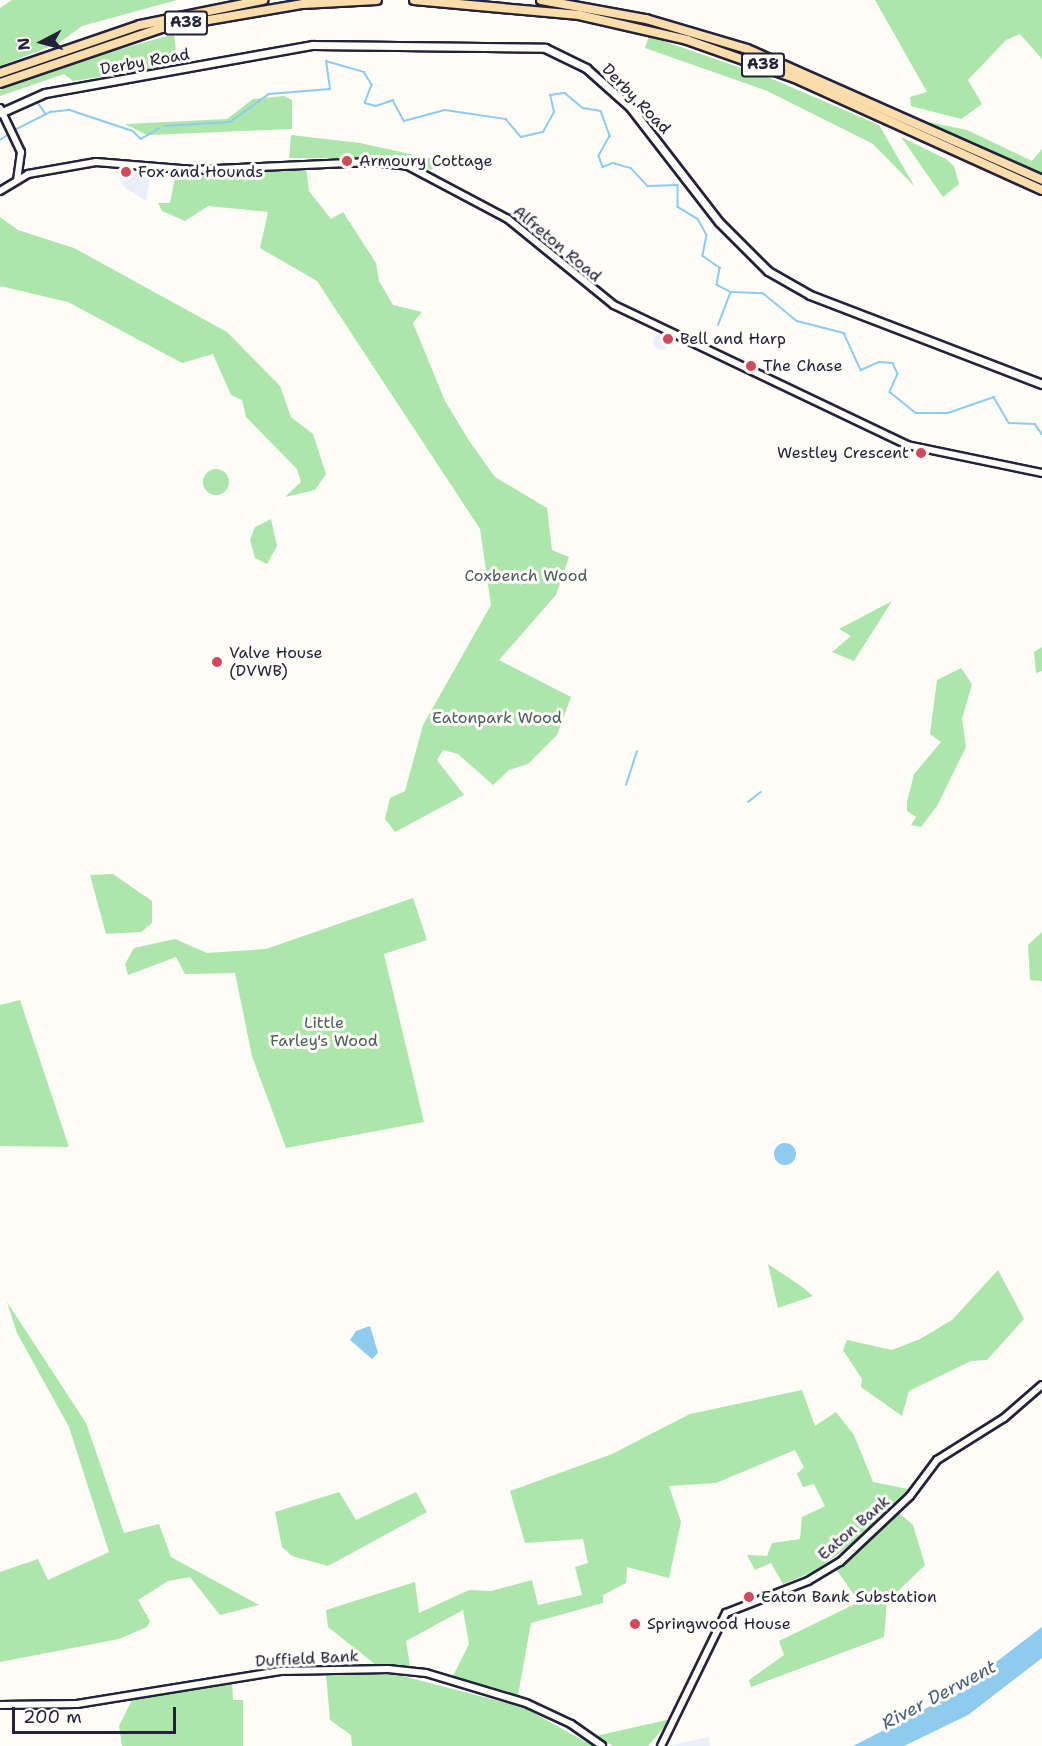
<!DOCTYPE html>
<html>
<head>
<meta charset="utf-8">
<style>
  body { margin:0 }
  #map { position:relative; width:1042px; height:1746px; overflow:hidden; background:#fdfcf7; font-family:"Shantell Sans",sans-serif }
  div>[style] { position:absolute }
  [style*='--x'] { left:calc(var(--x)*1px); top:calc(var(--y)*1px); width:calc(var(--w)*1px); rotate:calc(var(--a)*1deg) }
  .built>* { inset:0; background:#e9eef9 }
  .round { border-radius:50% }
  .green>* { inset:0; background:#ace6ab }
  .water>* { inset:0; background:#8fcaef }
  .stream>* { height:1.5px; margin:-0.75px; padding:0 0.75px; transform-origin:0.75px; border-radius:0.75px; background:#8fcaef }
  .roads { filter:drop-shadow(2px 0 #22223b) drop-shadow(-2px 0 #22223b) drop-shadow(0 2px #22223b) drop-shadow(0 -2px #22223b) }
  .tertiary>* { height:6px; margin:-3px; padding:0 3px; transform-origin:3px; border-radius:3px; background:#fdfcf7 }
  .secondary>* { height:7px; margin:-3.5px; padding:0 3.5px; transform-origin:3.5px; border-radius:3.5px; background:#fdfcf7 }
  .trunk>* { height:8px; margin:-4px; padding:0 4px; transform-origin:4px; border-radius:4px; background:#faddab }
  .dots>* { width:16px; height:16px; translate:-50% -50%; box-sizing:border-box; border:3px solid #fdfcf7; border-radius:50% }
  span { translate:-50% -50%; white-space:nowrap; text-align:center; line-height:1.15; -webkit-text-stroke:6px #fdfcf7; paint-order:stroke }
  .shield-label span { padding:2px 4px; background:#fdfcf7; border:2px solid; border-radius:4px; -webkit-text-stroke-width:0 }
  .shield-label { font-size:15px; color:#22223b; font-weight:700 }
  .street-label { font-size:16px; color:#22223b }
  .poi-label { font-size:16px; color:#22223b }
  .left { translate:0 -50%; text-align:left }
  .right { translate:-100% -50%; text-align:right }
  .park-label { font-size:16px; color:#4b5d5d }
  .water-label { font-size:18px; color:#485d7a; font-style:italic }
  .north { position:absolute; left:12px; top:12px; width:60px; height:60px; -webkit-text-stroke:4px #fdfcf7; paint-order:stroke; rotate:264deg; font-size:16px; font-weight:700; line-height:24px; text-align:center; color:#22223b }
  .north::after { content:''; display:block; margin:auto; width:21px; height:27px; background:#22223b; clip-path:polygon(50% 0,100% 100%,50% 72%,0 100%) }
  .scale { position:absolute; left:12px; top:1707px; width:164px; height:27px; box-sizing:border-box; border:3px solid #22223b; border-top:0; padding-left:8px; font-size:18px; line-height:21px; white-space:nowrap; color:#22223b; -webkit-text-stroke:4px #fdfcf7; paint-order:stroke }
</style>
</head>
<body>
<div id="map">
  <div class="built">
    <div style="clip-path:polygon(113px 165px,152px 168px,146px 201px,124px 187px)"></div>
    <div class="round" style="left:653px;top:334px;width:16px;height:16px"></div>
    <div style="clip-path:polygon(709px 1737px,710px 1746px,669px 1746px,681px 1743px)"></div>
  </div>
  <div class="green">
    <div style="clip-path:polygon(12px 0,177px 0,82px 26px,59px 43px,0 66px,0 8px)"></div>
    <div style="clip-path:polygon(875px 0,1042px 0,1042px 59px,1020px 34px,1006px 40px,968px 80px,982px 104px,961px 119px,911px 106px,910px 97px,927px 92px)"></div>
    <div style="clip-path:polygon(174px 34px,177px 61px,159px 68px,73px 81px,64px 74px,0 96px,0 90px,64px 65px)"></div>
    <div style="clip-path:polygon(649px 36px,770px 78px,879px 125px,915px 187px,873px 144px,765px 90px,645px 48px)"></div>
    <div style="clip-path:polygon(284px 96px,292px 100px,292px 129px,147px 135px,125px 124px,227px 119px,253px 99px)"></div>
    <div style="clip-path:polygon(924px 121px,967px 130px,1032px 161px,1042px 149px,1042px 177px)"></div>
    <div style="clip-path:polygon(291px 135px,360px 143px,442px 161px,431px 170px,373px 158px,289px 158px)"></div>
    <div style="clip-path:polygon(901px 137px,946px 159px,954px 166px,959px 184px,943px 197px)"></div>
    <div style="clip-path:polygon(306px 167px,309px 191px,331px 219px,343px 212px,376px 263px,379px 281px,393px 305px,422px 312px,413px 323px,445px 401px,470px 442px,495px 477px,547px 508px,552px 550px,569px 557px,556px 595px,499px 660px,571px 697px,557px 735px,528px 764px,509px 770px,493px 785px,458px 754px,443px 750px,437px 760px,464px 795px,395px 832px,385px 819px,390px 798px,405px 791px,423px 725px,491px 605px,480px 529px,317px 281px,260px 248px,268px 212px,208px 206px,185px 221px,162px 211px,158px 203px,170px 203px,176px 171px)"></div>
    <div style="clip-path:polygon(0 217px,18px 230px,74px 248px,227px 332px,280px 386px,291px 417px,313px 434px,326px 474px,315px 490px,285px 497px,301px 482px,297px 469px,246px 417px,242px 400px,231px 395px,213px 354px,182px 363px,68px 302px,0 286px)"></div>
    <div class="round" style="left:203px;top:469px;width:26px;height:26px"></div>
    <div style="clip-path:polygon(271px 519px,277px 546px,267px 564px,255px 558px,250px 540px,255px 527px)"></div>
    <div style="clip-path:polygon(892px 601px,854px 661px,832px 652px,851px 636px,839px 629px)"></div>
    <div style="clip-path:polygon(1042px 647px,1042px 671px,1036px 673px,1034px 652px)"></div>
    <div style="clip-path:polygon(961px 668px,972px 684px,962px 719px,966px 747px,937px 806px,921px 827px,911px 825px,916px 817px,907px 811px,907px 802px,914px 774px,941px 742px,930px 734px,937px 680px)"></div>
    <div style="clip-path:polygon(113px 874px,152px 901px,152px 923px,141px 932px,106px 934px,90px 875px)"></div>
    <div style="clip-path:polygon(413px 898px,427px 940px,384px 954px,424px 1122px,286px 1148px,252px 1056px,235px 973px,185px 974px,176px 957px,128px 975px,125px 964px,134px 948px,175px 939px,207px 953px,266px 949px)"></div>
    <div style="clip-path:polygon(1042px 932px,1042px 981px,1030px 980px,1028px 945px)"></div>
    <div style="clip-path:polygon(20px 1000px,69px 1147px,0 1146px,0 1005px)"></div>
    <div style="clip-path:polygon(768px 1264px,801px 1286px,813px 1296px,778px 1308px)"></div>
    <div style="clip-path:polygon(998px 1270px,1024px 1319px,987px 1360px,971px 1361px,909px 1391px,902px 1416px,861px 1387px,862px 1379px,843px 1350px,847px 1340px,892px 1350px,920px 1339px,952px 1320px)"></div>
    <div style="clip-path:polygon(7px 1302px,86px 1423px,124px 1533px,159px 1524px,171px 1557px,259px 1605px,220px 1615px,190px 1577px,168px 1581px,138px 1600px,150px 1621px,147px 1627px,119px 1639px,0 1662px,0 1572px,38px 1559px,48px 1580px,109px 1552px,69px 1427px,17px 1333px)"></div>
    <div style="clip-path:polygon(802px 1390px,815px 1426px,836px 1412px,854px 1435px,873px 1482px,908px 1489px,858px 1540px,813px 1572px,783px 1584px,771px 1563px,755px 1570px,747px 1555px,767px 1556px,772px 1543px,800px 1539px,802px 1517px,825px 1506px,814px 1484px,803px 1487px,797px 1474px,804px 1467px,795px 1450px,716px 1483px,669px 1486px,681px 1522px,669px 1578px,627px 1567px,626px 1583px,603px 1595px,603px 1603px,531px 1623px,518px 1695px,453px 1676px,469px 1644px,463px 1610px,406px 1641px,410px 1666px,376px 1665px,328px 1627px,326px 1610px,415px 1582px,419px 1613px,469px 1590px,491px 1591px,532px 1580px,538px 1605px,582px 1595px,575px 1567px,588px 1563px,583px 1539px,525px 1543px,510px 1491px,612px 1454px,690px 1414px)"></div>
    <div style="clip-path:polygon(339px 1492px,356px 1520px,416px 1492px,427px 1512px,328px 1566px,292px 1556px,282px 1547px,275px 1512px)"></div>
    <div style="clip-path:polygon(898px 1512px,913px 1525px,925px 1565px,887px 1602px,884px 1637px,751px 1687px,749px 1680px,784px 1655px,779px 1641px,859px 1602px,836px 1569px)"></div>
    <div style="clip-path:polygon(391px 1673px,523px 1707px,593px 1746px,352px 1746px,351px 1735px,330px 1720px,326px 1675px)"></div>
    <div style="clip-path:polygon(232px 1682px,233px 1700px,243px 1700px,243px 1746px,122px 1746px,119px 1726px,132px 1700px)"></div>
    <div style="clip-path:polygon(671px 1719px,648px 1746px,613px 1746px,596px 1736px)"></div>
  </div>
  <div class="water">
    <div class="round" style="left:774px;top:1143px;width:22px;height:22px"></div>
    <div style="clip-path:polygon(370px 1326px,378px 1353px,372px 1359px,350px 1340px,356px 1331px)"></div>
    <div style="clip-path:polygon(1042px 1627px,1042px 1658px,968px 1715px,904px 1746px,853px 1746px,954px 1694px)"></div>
  </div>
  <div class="stream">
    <div style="--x:38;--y:103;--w:14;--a:54"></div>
    <div style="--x:165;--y:126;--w:65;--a:-3.5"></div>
    <div style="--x:230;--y:122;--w:48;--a:-35.7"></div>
    <div style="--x:269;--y:94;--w:61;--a:-4.7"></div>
    <div style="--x:330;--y:89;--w:28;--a:-98"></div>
    <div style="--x:326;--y:61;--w:40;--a:16"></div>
    <div style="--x:364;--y:72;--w:15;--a:58"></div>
    <div style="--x:372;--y:85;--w:19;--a:111"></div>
    <div style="--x:365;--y:103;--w:11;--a:15"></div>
    <div style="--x:376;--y:106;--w:18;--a:-19"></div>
    <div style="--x:393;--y:100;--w:24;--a:62"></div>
    <div style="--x:404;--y:121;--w:42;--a:-15"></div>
    <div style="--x:445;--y:110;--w:62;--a:8.4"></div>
    <div style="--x:506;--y:119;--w:23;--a:50"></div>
    <div style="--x:521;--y:137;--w:23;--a:-13"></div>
    <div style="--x:543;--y:132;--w:23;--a:-61"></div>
    <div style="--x:554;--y:112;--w:17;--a:-103"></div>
    <div style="--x:550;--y:95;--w:15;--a:-8"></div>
    <div style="--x:565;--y:93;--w:23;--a:40"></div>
    <div style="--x:583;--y:108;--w:18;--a:9"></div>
    <div style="--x:601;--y:111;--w:27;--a:70"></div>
    <div style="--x:610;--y:136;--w:23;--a:119"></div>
    <div style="--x:599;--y:156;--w:12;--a:70"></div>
    <div style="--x:603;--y:167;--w:11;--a:-22"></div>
    <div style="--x:613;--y:163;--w:19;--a:16"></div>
    <div style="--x:631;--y:168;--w:25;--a:47"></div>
    <div style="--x:648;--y:186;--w:30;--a:-2"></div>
    <div style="--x:678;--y:185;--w:22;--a:90"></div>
    <div style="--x:678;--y:207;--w:23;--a:31"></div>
    <div style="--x:698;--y:219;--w:18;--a:61"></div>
    <div style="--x:707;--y:235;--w:21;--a:101"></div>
    <div style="--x:703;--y:256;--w:21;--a:35"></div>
    <div style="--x:720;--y:268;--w:17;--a:100"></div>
    <div style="--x:717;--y:285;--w:16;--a:27"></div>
    <div style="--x:731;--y:292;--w:32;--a:2"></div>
    <div style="--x:763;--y:293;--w:44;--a:39.5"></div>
    <div style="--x:797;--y:321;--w:49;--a:14.3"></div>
    <div style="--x:844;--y:333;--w:41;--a:65.3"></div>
    <div style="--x:861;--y:370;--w:20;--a:-24"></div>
    <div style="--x:879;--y:362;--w:14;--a:4"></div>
    <div style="--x:893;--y:363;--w:12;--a:66"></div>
    <div style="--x:898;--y:374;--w:20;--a:114"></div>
    <div style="--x:890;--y:392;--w:33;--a:39"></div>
    <div style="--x:916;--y:413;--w:32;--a:0"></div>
    <div style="--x:948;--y:413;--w:49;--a:-19.2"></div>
    <div style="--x:994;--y:397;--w:30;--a:60"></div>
    <div style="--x:1009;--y:423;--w:26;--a:2"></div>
    <div style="--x:1035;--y:424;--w:12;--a:55"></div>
    <div style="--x:13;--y:131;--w:42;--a:-27.2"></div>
    <div style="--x:50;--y:112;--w:20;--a:-6"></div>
    <div style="--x:70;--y:110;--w:66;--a:18.4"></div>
    <div style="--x:133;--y:131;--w:11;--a:45"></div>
    <div style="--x:141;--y:139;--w:20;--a:-30"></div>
    <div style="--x:0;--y:140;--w:11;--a:-34"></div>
    <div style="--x:718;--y:325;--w:34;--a:-69"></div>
    <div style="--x:626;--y:785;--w:35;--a:-72"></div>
    <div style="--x:748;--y:802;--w:16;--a:-38"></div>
  </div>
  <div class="roads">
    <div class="tertiary">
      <div style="--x:0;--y:108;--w:49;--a:64.5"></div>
      <div style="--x:21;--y:152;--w:27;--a:98"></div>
      <div style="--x:0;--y:191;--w:33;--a:-31"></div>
      <div style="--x:28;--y:174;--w:69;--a:-10"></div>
      <div style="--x:96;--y:162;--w:98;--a:4.7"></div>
      <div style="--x:194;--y:170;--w:177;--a:-2.6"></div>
      <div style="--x:371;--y:162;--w:37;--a:6"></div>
      <div style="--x:408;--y:166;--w:113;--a:27.9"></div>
      <div style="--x:508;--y:219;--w:136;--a:39.1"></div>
      <div style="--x:614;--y:305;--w:325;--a:25.5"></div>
      <div style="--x:907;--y:445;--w:138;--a:11.7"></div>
      <div style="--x:0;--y:1705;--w:77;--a:-0.7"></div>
      <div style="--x:77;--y:1704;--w:206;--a:-9.2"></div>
      <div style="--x:280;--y:1671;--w:108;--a:-1.1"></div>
      <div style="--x:388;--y:1669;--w:38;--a:6"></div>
      <div style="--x:426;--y:1673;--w:104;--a:16.7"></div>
      <div style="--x:526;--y:1703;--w:50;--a:25"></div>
      <div style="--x:571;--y:1724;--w:38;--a:35"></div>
      <div style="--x:661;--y:1746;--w:148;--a:-64"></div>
      <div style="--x:726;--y:1613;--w:88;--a:-21.3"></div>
      <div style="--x:808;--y:1581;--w:37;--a:-31"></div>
      <div style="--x:840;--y:1562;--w:96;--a:-43.3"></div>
      <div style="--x:910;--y:1496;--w:45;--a:-53.1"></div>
      <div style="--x:937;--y:1460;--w:79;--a:-32.1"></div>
      <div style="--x:1004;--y:1418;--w:50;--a:-41"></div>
    </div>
    <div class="secondary">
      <div style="--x:0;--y:113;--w:49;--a:-24"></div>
      <div style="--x:45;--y:93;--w:272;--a:-10.2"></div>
      <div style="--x:313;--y:45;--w:232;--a:0.7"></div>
      <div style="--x:545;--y:48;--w:46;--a:26"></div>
      <div style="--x:586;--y:68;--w:59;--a:41.6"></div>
      <div style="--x:630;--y:107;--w:145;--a:52.3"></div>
      <div style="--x:719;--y:222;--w:69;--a:45"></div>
      <div style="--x:768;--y:271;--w:48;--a:29.7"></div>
      <div style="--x:810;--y:295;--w:248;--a:21"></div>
    </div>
    <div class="trunk">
      <div style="--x:414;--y:0;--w:166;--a:5.2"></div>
      <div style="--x:579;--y:15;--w:111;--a:13"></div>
      <div style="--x:687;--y:40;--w:114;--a:19.4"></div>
      <div style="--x:795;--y:78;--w:271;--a:24.4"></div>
      <div style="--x:541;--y:0;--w:107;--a:10.3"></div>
      <div style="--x:646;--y:19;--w:105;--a:16.5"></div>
      <div style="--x:747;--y:49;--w:323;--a:23.9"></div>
      <div style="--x:0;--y:73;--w:148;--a:-18.9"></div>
      <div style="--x:140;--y:25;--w:126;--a:-11.5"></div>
      <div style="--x:0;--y:83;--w:171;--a:-18.8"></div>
      <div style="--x:162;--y:28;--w:143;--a:-9.7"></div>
      <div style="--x:303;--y:4;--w:74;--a:-3.1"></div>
    </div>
  </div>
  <div class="dots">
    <div style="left:347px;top:161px;background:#d1495b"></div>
    <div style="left:126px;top:172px;background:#d1495b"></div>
    <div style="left:668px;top:339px;background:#d1495b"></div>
    <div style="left:751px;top:366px;background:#d1495b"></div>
    <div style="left:921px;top:453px;background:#d1495b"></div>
    <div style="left:217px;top:662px;background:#d1495b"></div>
    <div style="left:749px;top:1597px;background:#d1495b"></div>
    <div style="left:635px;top:1624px;background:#d1495b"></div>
  </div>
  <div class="shield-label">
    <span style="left:186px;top:23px">A38</span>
    <span style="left:763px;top:65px">A38</span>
  </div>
  <div class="street-label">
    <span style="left:145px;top:62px;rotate:-10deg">Derby Road</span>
    <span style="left:636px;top:99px;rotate:46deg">Derby Road</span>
    <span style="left:557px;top:244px;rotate:40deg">Alfreton Road</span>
    <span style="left:854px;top:1528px;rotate:-41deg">Eaton Bank</span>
    <span style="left:307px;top:1659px;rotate:-3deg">Duffield Bank</span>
  </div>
  <div class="poi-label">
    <span class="left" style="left:359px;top:161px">Armoury Cottage</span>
    <span class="left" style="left:138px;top:172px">Fox and Hounds</span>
    <span class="left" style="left:680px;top:339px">Bell and Harp</span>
    <span class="left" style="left:763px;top:366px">The Chase</span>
    <span class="right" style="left:909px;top:453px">Westley Crescent</span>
    <span class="left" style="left:229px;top:662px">Valve House<br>(DVWB)</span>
    <span class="left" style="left:761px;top:1597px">Eaton Bank Substation</span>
    <span class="left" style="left:647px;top:1624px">Springwood House</span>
  </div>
  <div class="park-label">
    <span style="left:526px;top:576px">Coxbench Wood</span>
    <span style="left:497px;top:718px">Eatonpark Wood</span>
    <span style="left:324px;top:1032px">Little<br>Farley's Wood</span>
  </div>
  <div class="water-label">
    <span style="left:939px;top:1695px;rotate:-28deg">River Derwent</span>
  </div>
  <div class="north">N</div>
  <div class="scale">200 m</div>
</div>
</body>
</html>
